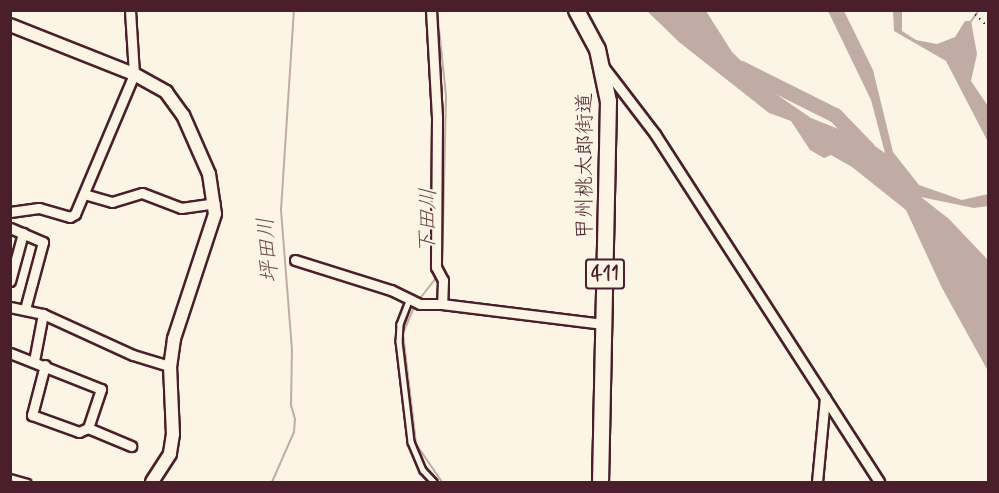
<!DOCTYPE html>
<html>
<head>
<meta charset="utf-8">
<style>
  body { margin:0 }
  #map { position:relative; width:999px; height:493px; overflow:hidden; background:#fcf5e5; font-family:Mynerve,"Klee One",sans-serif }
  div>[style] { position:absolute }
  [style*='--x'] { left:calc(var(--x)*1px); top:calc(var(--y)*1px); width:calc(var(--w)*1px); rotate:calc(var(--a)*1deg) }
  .water>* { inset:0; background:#c0aca5 }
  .stream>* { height:2px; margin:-1px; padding:0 1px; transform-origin:1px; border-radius:1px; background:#c0aca5 }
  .river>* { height:15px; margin:-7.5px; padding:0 7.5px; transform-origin:7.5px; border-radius:7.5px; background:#c0aca5 }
  .path>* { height:1.5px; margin-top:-0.75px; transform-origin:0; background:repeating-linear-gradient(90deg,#4a1f2b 0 1.5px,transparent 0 6px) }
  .roads { filter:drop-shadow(2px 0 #4a1f2b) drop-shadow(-2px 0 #4a1f2b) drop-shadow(0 2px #4a1f2b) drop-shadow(0 -2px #4a1f2b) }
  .service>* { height:4.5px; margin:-2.25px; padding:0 2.25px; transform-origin:2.25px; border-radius:2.25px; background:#fcf5e5 }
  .minor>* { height:9px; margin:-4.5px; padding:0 4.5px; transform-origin:4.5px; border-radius:4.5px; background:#fcf5e5 }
  .tertiary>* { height:12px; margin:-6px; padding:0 6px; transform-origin:6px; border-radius:6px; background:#fcf5e5 }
  .trunk>* { height:15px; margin:-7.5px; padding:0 7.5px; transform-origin:7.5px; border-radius:7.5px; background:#fcf5e5 }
  span { translate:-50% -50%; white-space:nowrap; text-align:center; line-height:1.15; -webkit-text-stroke:4.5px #fcf5e5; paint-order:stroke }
  .shield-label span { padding:2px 4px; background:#fcf5e5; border:2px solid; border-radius:4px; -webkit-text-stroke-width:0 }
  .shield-label { font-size:20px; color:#4a1f2b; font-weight:700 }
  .street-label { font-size:21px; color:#4a1f2b }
  .water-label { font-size:22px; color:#6d4950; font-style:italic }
  .frame { position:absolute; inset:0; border:12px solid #4a1f2b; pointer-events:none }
</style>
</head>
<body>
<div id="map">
  <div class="water">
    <div style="clip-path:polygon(647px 11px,706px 11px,732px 52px,773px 92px,811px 118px,866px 140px,885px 153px,871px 100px,828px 11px,844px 11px,873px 70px,893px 152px,919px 185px,962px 200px,988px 194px,988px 206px,974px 208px,921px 197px,949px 219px,987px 259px,988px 371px,942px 288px,906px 210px,852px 167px,831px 155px,824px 158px,810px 150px,791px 121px,769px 113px,679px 42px)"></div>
    <div style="clip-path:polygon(893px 11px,902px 11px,902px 31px,916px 40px,937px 44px,955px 37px,965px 21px,971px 21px,977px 54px,971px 81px,988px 106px,988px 142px,946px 61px,894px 31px)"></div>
  </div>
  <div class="stream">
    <div style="--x:437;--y:10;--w:86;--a:84"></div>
    <div style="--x:446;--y:96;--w:174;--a:91.3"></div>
    <div style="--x:969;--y:24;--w:14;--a:-54"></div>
    <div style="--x:418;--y:301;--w:31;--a:-52"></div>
    <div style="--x:415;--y:305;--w:30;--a:113"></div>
    <div style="--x:403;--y:333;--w:112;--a:83.3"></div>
    <div style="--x:416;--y:444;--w:46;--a:55.6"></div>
    <div style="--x:272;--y:482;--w:55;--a:-66.3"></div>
    <div style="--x:294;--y:432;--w:13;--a:-86"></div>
    <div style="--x:295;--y:419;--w:15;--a:-106"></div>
    <div style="--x:291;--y:405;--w:55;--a:-89"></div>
    <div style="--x:292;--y:350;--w:140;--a:-94.5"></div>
    <div style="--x:281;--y:210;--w:200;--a:-86.3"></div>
  </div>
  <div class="river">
    <div style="--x:741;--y:68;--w:105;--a:26.6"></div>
    <div style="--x:835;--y:115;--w:47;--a:45.9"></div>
  </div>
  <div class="path">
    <div style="--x:971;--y:10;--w:24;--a:45"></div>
  </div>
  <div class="roads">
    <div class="service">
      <div style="--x:409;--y:301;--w:25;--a:111"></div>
      <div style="--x:400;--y:324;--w:17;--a:93"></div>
      <div style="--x:399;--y:341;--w:102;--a:83.2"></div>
      <div style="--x:411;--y:442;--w:30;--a:67"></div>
      <div style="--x:423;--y:470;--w:16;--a:47"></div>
      <div style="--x:10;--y:477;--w:18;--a:16"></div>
    </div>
    <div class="minor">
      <div style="--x:431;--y:10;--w:108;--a:86.8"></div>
      <div style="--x:437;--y:118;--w:149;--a:90.4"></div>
      <div style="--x:436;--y:267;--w:15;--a:62"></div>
      <div style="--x:443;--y:280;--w:24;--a:92"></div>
      <div style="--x:442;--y:304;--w:162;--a:7.1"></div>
      <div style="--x:603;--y:66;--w:86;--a:52.6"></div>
      <div style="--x:655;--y:134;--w:414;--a:57.2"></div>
      <div style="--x:84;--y:194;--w:29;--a:16"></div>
      <div style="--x:112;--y:202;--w:31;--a:-17"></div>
      <div style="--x:142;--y:193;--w:42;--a:21"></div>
      <div style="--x:181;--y:208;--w:34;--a:-8"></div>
      <div style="--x:10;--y:212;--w:29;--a:-8"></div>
      <div style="--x:39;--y:208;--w:32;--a:16"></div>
      <div style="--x:70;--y:217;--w:6;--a:-31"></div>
      <div style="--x:75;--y:214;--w:152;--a:-67.1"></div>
      <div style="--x:134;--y:74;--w:64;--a:-93.6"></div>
      <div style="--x:10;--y:228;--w:36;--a:23"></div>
      <div style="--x:43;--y:242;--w:69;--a:105"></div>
      <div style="--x:295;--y:260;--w:101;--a:17.4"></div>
      <div style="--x:391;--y:290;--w:32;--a:26"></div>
      <div style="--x:420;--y:304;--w:22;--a:0"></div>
      <div style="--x:10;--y:281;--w:50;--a:-74.8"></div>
      <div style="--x:10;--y:307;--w:34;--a:12"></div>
      <div style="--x:43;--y:314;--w:99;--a:24.5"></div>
      <div style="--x:133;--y:355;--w:39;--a:17"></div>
      <div style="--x:10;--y:353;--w:98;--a:21.6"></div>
      <div style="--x:101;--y:389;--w:41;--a:108.4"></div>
      <div style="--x:34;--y:361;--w:48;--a:-79.2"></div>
      <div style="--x:45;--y:365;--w:52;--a:104.6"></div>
      <div style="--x:32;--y:415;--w:50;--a:19.9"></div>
      <div style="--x:79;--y:432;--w:10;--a:-24"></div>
      <div style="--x:88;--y:428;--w:47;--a:22.7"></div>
      <div style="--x:817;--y:482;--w:85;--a:-84.6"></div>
    </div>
    <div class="tertiary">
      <div style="--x:10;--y:25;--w:133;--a:21.6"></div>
      <div style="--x:134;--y:74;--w:37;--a:29"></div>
      <div style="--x:166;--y:92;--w:29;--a:54"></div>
      <div style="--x:183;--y:115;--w:64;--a:66.2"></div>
      <div style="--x:209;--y:174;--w:40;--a:81.5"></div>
      <div style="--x:215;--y:214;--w:132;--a:108.2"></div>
      <div style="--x:174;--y:339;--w:27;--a:98"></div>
      <div style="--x:170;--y:366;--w:68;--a:87.5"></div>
      <div style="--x:173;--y:434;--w:20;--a:99"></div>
      <div style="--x:170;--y:454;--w:33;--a:123"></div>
    </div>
    <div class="trunk">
      <div style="--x:576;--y:10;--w:44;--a:61.7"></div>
      <div style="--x:597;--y:49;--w:53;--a:78.1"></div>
      <div style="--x:608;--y:101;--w:381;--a:91.2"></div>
    </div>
  </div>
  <div class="shield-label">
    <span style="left:605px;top:274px">411</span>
  </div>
  <div class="street-label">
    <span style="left:585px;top:166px;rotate:-90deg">甲州桃太郎街道</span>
  </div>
  <div class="water-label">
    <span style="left:429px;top:221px;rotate:-89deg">下田川</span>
    <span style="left:269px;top:250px;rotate:-94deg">坪田川</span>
  </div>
  <div class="frame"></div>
</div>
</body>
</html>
